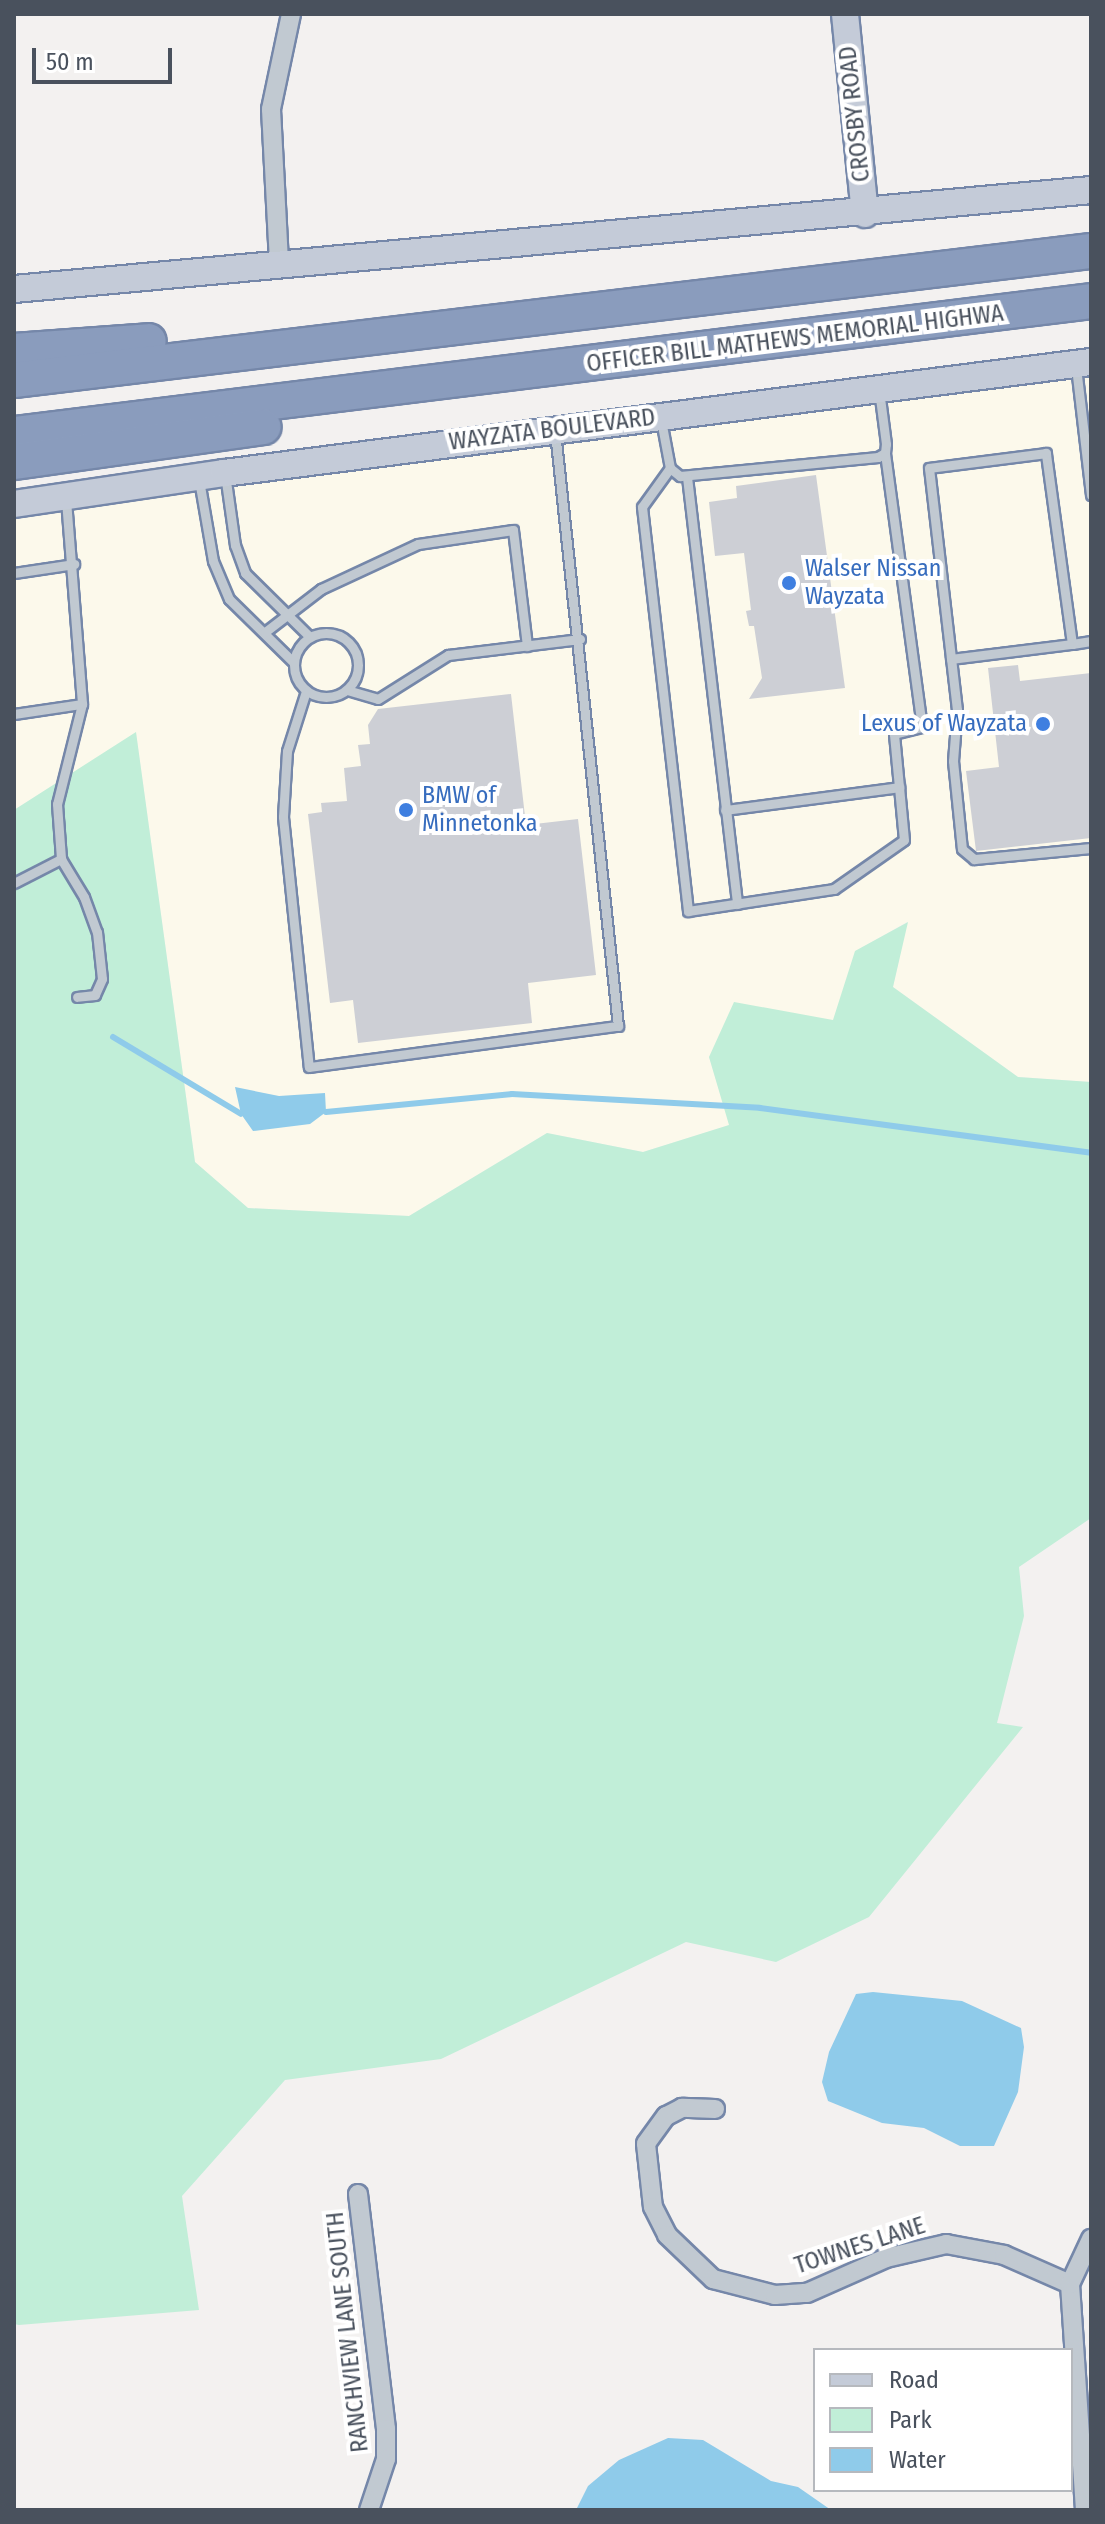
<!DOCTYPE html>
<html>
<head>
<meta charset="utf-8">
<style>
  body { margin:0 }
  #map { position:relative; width:1105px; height:2524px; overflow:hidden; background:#f3f1f0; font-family:"Fira Sans Condensed",sans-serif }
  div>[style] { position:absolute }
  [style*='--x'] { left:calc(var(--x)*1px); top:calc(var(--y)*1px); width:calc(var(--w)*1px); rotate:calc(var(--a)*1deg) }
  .commercial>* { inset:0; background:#fcf9eb }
  .green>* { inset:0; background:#c1eed8 }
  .water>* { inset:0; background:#8fcbea }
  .stream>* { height:6px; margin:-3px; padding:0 3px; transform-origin:3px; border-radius:3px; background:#8fcbea }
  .building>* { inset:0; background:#cdcfd5 }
  .roads { filter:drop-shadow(2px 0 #7587a9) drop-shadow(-2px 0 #7587a9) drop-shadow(0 2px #7587a9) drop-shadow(0 -2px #7587a9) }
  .lane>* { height:9px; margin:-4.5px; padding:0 4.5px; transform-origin:4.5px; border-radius:4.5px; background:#c1c9d1 }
  .lane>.ring { margin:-4.5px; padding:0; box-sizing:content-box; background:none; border:9px solid #c1c9d1; border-radius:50% }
  .street>* { height:18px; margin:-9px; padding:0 9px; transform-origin:9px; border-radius:9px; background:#c1c9d1 }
  .secondary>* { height:26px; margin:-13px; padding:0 13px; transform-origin:13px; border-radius:13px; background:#c4cbd8 }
  .highway>* { height:34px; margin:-17px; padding:0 17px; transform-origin:17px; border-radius:17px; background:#8a9cbd }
  .dots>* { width:22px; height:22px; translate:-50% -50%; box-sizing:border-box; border:4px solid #fff; border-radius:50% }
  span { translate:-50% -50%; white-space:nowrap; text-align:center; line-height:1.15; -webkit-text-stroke:8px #fff; paint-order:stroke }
  .street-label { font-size:24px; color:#49515d }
  .shop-label { font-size:24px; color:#366cbe }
  .left { translate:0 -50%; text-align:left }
  .right { translate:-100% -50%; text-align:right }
  .frame { position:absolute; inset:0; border:16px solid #49515d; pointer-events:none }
  .legend { position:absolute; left:813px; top:2348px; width:260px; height:144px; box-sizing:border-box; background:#fff; border:2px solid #b6b9be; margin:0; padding:10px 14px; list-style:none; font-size:24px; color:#49515d }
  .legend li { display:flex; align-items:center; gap:16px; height:40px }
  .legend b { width:40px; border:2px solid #b6b9be }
  .scale { position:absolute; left:32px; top:48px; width:140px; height:36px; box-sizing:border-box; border:4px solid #49515d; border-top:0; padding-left:10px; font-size:24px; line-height:28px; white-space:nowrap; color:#49515d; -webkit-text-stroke:6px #fff; paint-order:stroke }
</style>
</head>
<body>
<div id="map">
  <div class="commercial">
    <div style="clip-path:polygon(1091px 362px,1091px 1082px,1018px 1077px,893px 987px,907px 922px,856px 951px,834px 1020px,709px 1057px,730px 1125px,643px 1152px,547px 1133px,409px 1216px,248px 1208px,195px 1162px,136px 733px,14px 810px,14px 504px)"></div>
  </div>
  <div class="green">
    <div style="clip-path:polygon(136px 732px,195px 1162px,248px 1208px,409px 1216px,547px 1133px,643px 1152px,729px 1125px,709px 1057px,734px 1002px,833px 1020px,855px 951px,908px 922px,893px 987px,1018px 1077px,1091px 1082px,1091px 1518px,1019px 1567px,1024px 1616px,997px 1723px,1023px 1727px,869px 1917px,776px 1962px,686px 1942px,441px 2059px,285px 2080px,182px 2196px,199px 2310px,19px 2325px,14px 2324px,14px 810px)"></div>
  </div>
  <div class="water">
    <div style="clip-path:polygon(235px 1087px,279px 1096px,325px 1093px,326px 1112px,310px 1124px,253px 1131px,241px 1114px)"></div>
    <div style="clip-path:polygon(873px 1992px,962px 2001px,1021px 2028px,1024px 2047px,1018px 2092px,994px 2146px,960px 2146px,924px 2128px,882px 2123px,828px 2101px,822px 2082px,829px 2052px,856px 1994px)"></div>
    <div style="clip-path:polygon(668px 2438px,703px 2440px,771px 2481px,798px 2487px,831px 2510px,576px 2510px,588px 2486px,619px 2460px)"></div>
  </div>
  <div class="stream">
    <div style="--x:113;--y:1037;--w:149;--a:31"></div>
    <div style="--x:326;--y:1112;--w:187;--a:-5.5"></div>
    <div style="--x:512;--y:1094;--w:248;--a:3.2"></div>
    <div style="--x:760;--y:1108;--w:334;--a:7.7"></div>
  </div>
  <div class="building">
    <div style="clip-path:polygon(816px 475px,845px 688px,749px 699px,762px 678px,754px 626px,749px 626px,746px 611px,751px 610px,744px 553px,715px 556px,709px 502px,737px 498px,736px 486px)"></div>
    <div style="clip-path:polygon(1018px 665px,1020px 681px,1091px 673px,1091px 838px,976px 851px,966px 771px,999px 767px,988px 668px)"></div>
    <div style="clip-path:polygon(511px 694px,526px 825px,578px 819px,596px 975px,528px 983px,532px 1023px,358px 1043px,353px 1000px,330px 1003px,308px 814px,322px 812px,321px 803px,347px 801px,344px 768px,361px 766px,358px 745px,370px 744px,368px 725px,378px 709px)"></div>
  </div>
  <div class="roads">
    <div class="lane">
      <div style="--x:1076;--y:367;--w:129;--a:83.3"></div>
      <div style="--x:661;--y:420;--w:49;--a:79.4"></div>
      <div style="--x:670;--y:468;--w:13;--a:39"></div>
      <div style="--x:680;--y:476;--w:199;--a:-5.5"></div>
      <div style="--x:878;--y:457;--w:8;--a:-30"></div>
      <div style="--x:885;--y:453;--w:9;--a:-84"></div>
      <div style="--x:886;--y:444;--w:54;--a:-97.4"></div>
      <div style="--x:670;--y:468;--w:48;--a:125.7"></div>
      <div style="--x:642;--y:507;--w:407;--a:83.5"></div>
      <div style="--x:688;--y:911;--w:148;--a:-8.6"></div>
      <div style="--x:834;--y:889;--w:85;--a:-35"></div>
      <div style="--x:904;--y:840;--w:106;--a:-95.4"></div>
      <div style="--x:894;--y:734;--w:29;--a:-14"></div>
      <div style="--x:922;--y:727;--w:276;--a:-97.7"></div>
      <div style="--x:225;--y:474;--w:72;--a:82"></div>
      <div style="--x:235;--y:545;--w:30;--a:70"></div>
      <div style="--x:245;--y:573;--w:91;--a:44.6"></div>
      <div style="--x:687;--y:477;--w:430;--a:83.3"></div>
      <div style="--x:199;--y:480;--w:82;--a:80.2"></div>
      <div style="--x:213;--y:561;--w:41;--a:67.2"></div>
      <div style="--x:229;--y:599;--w:90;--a:44.5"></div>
      <div style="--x:66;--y:500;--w:205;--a:85.5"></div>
      <div style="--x:82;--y:704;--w:103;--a:104"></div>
      <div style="--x:57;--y:804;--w:55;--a:85.8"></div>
      <div style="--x:61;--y:859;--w:44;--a:58.8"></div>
      <div style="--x:84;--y:897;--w:37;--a:70"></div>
      <div style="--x:97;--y:932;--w:47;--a:83.9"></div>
      <div style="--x:102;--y:979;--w:17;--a:114"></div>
      <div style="--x:95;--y:995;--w:18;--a:174"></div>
      <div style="--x:14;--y:573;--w:61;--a:-8.5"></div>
      <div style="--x:265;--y:632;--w:71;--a:-37.5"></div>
      <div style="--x:321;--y:589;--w:107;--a:-24.9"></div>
      <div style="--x:418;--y:544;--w:96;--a:-8.4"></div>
      <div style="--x:513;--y:530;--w:117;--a:83.1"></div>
      <div class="ring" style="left:294px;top:633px;width:55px;height:55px"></div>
      <div style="--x:1091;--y:641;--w:19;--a:171"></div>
      <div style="--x:1072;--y:644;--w:193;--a:-97.8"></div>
      <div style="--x:1046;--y:453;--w:118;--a:172.7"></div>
      <div style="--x:929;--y:468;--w:244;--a:83.4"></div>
      <div style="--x:957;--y:710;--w:51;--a:94.5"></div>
      <div style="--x:953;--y:761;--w:88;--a:84.2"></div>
      <div style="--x:962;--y:849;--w:16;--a:40"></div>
      <div style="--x:974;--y:859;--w:118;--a:-5.4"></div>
      <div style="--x:951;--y:659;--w:122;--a:-7.1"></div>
      <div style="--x:347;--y:690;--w:32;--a:16"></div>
      <div style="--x:378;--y:699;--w:83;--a:-32.2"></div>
      <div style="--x:448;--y:655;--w:133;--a:-6.9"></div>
      <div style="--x:306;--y:691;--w:63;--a:107.6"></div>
      <div style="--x:287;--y:751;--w:66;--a:93.5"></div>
      <div style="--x:283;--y:817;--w:251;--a:84.1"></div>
      <div style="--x:309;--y:1067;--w:312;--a:-7.6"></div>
      <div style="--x:618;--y:1026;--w:597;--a:-96.05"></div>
      <div style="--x:14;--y:714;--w:69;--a:-8.4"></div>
      <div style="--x:725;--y:810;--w:176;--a:-7.5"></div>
      <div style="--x:14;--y:883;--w:53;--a:-27.1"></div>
    </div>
    <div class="street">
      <div style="--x:279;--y:262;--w:153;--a:-93"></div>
      <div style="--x:271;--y:109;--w:97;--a:-78.1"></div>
      <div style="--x:715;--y:2109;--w:33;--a:-178"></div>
      <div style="--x:682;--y:2108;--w:18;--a:153"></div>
      <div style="--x:666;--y:2116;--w:34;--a:126"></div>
      <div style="--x:646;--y:2144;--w:63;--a:83.7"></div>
      <div style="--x:653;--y:2207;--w:31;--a:63"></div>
      <div style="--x:667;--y:2235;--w:64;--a:43.7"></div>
      <div style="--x:713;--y:2279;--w:64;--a:14.5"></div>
      <div style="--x:775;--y:2295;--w:32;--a:-4"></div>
      <div style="--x:807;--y:2293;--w:86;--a:-23.9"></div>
      <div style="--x:886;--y:2258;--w:62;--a:-13.1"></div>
      <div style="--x:946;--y:2244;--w:59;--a:10.7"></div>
      <div style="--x:1004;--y:2255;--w:72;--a:23.7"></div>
      <div style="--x:358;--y:2194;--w:237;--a:83.2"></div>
      <div style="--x:386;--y:2429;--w:30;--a:90"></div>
      <div style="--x:386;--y:2459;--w:54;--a:108.4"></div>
      <div style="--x:1085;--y:2510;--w:226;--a:-93.8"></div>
      <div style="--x:1070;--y:2284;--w:50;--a:-65"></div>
    </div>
    <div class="secondary">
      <div style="--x:845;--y:14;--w:201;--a:84.3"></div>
      <div style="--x:14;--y:289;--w:1082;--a:-5.25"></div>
      <div style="--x:14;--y:504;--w:212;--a:-8.4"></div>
      <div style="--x:224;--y:473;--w:874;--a:-7.3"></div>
    </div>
    <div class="highway">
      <div style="--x:14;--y:351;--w:135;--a:-4.2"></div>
      <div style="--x:14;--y:380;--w:1085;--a:-6.83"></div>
      <div style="--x:14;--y:434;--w:1085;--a:-7.04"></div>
      <div style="--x:14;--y:462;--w:252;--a:-8"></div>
    </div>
  </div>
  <div class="dots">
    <div style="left:789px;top:583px;background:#3f7fe0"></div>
    <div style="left:1043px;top:724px;background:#3f7fe0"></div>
    <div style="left:406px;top:810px;background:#3f7fe0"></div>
  </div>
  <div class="street-label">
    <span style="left:855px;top:114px;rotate:-96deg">CROSBY ROAD</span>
    <span style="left:795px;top:339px;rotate:-7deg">OFFICER BILL MATHEWS MEMORIAL HIGHWA</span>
    <span style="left:552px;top:430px;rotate:-7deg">WAYZATA BOULEVARD</span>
    <span style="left:860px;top:2246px;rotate:-18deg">TOWNES LANE</span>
    <span style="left:348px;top:2332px;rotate:-96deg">RANCHVIEW LANE SOUTH</span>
  </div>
  <div class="shop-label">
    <span class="left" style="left:805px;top:583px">Walser Nissan<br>Wayzata</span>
    <span class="right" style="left:1027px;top:724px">Lexus of Wayzata</span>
    <span class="left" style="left:422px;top:810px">BMW of<br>Minnetonka</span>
  </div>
  <div class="frame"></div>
  <ul class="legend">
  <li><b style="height:10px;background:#c4cbd8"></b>Road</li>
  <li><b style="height:22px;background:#c1eed8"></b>Park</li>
  <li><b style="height:22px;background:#8fcbea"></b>Water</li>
  </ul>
  <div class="scale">50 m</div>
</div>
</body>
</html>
